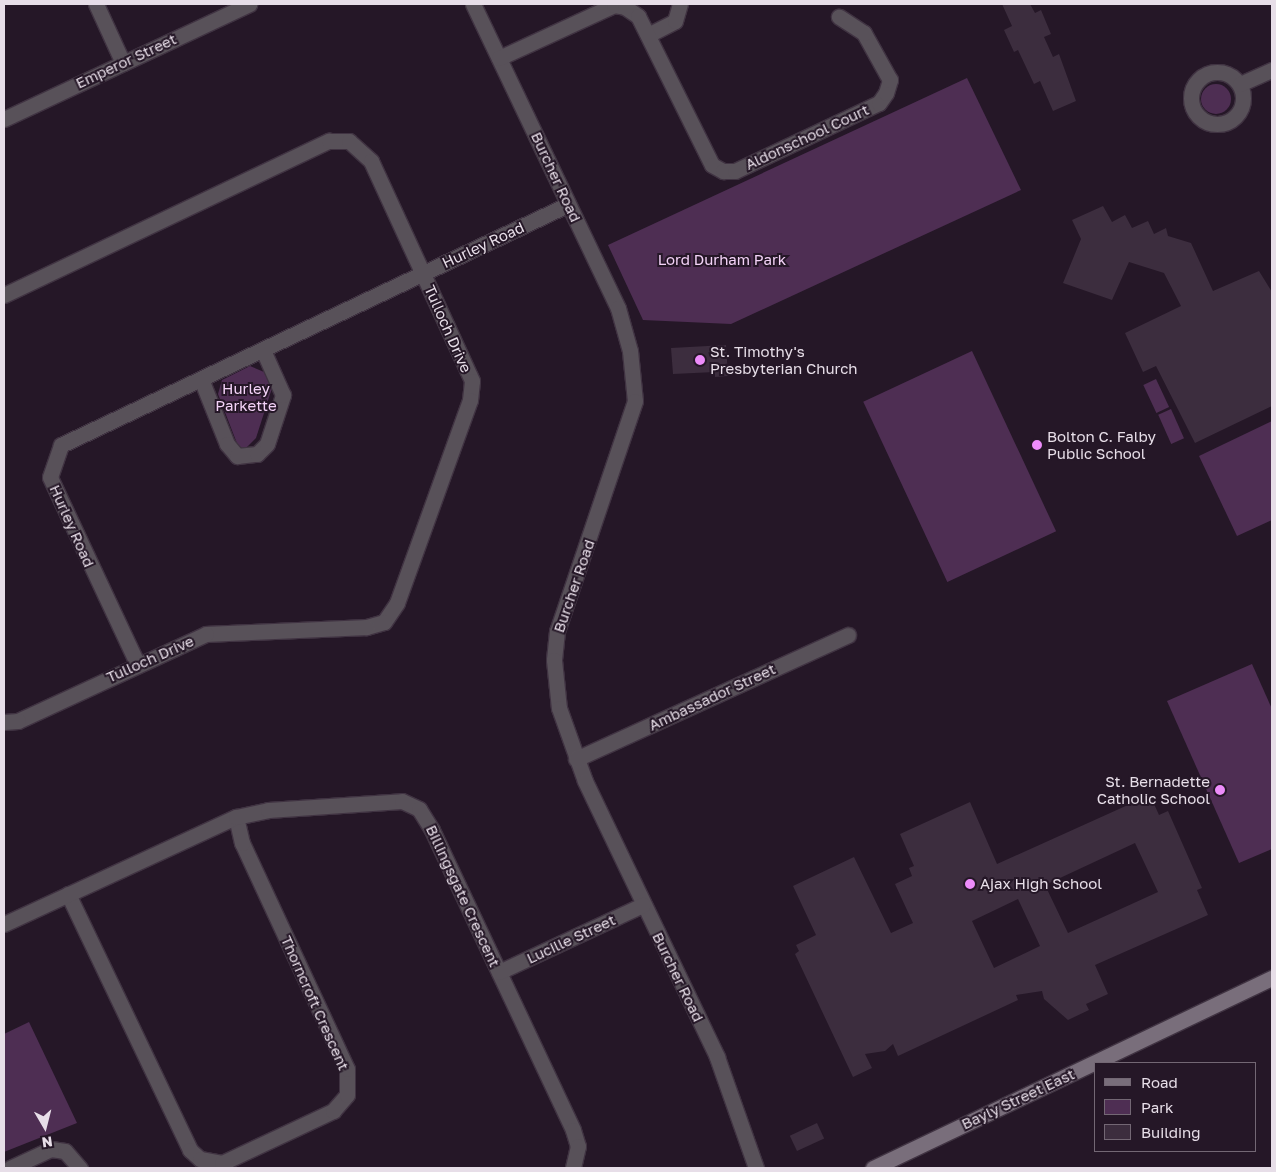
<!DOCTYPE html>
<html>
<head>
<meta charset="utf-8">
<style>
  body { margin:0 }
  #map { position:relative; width:1276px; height:1172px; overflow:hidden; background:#251727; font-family:"Golos Text",sans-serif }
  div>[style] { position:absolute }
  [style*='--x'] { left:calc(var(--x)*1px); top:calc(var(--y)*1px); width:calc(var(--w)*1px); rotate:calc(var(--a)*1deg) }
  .green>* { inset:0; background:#4e2e53; transform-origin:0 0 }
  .round { border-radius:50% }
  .building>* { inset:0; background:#3c2d3e; transform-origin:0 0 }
  .roads { filter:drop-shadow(1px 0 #403342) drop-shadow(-1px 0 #403342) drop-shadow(0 1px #403342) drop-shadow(0 -1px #403342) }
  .street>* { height:15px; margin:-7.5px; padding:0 7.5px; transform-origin:7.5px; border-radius:7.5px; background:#585159 }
  .street>.ring { margin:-7.5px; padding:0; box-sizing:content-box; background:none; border:15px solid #585159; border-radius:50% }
  .secondary>* { height:15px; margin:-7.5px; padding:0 7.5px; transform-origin:7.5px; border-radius:7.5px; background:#796e7b }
  .dots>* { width:14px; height:14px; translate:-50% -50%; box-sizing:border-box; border:2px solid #251727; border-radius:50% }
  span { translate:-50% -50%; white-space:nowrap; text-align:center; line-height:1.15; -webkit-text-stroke:4px #251727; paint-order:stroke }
  .street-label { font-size:15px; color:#e7dee8 }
  .park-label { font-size:15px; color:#f4d3f8 }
  .poi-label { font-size:15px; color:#e7dee8 }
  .left { translate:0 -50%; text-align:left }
  .right { translate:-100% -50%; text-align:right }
  .frame { position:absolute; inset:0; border:5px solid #e7dee8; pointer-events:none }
  .legend { position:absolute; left:1094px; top:1062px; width:162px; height:90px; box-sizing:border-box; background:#251727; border:1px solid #736774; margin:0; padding:6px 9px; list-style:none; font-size:15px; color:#e7dee8 }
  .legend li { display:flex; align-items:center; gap:10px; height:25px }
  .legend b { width:25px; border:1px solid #736774 }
  .north { position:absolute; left:20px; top:1102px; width:50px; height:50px; -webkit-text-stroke:4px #251727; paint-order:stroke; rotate:172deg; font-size:14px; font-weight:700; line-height:20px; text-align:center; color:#e7dee8 }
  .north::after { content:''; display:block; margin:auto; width:18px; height:22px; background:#e7dee8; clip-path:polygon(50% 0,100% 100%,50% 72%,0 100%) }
</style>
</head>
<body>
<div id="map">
  <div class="green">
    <div style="clip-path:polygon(967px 78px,1021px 190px,731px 324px,643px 320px,608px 245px)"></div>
    <div class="round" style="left:1201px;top:84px;width:30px;height:30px"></div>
    <div style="left:972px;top:351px;width:199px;height:120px;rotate:65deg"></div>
    <div style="clip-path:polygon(250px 366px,264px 372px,272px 388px,256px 438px,245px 449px,238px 446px,218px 394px,222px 380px)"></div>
    <div style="left:1156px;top:379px;width:31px;height:14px;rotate:65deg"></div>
    <div style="left:1171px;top:409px;width:32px;height:14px;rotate:66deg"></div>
    <div style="clip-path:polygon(1272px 421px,1272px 520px,1237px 536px,1199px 456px)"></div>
    <div style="clip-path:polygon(1252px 664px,1272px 709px,1272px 849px,1239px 863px,1167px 701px)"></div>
    <div style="clip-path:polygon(29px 1022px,77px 1123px,4px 1152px,4px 1034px)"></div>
  </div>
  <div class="building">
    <div style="clip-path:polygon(1002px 4px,1030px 4px,1035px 13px,1041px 10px,1051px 34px,1044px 37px,1053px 57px,1059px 54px,1076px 101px,1053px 111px,1040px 81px,1034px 84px,1018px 50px,1014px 52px,1004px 30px,1012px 26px)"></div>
    <div style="clip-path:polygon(1103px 206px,1112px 222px,1125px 215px,1132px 228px,1148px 221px,1154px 234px,1166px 228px,1168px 236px,1191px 243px,1213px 291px,1259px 271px,1272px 292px,1272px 406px,1195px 443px,1156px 366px,1143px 372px,1125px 333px,1181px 306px,1164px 273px,1129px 262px,1112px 300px,1063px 283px,1081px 239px,1072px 220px)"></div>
    <div style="clip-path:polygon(726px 345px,728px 376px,715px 377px,715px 372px,673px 374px,671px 348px)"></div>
    <div style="clip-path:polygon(evenodd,1150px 795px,1159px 815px,1168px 811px,1202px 888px,1197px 890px,1208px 915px,1095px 965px,1108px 994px,1086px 1004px,1089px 1010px,1068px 1020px,1044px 999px,1042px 991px,1016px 995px,1018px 1000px,898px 1056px,893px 1044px,885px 1051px,865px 1054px,872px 1068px,853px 1077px,795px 954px,799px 951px,796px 945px,816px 935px,793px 886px,854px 857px,891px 933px,913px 923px,895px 884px,912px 876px,909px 868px,914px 866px,900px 834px,970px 802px,997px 864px,1150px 795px,1135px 843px,1158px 892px,1068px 933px,1045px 885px,1135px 843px,1150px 795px,1018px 899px,1040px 946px,994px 968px,972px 921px,1018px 899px)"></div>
    <div style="left:817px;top:1123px;width:17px;height:30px;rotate:65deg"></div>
  </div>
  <div class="roads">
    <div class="street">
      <div style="--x:96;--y:4;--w:65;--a:65.4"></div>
      <div style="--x:473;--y:4;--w:337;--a:64.5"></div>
      <div style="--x:618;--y:308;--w:45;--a:74.4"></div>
      <div style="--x:630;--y:351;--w:50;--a:84.3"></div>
      <div style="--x:635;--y:401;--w:243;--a:108.7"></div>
      <div style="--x:557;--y:631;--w:29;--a:96"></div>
      <div style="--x:554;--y:660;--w:48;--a:84.1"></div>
      <div style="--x:559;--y:708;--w:77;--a:70.4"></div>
      <div style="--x:585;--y:781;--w:306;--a:64.4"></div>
      <div style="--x:717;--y:1057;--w:118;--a:70.6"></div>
      <div style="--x:648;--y:35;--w:30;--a:-27"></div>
      <div style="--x:675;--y:21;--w:18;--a:-74"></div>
      <div style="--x:499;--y:58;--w:127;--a:-24.7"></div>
      <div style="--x:614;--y:5;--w:11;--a:10"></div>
      <div style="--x:625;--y:7;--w:16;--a:35"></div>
      <div style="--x:638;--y:16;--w:166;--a:63.6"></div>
      <div style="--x:712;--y:165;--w:13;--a:29"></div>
      <div style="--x:723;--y:171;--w:12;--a:0"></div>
      <div style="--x:735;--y:171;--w:159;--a:-25.3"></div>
      <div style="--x:879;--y:103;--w:12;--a:-55"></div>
      <div style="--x:886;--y:93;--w:14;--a:-73"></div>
      <div style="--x:890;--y:80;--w:54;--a:-119"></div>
      <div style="--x:864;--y:33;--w:30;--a:-147"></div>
      <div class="ring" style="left:1191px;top:72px;width:37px;height:37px"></div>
      <div style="--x:1240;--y:84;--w:35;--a:-24"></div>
      <div style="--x:4;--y:119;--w:271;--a:-25.1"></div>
      <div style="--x:4;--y:295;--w:360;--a:-25.4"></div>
      <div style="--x:329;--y:141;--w:20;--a:0"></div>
      <div style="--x:349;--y:141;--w:30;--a:42"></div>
      <div style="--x:371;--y:161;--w:242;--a:65.3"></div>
      <div style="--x:472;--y:381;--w:19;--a:96"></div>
      <div style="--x:470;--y:400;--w:216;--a:109.8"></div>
      <div style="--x:397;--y:603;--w:23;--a:124"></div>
      <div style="--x:384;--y:622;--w:19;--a:164"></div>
      <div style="--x:366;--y:627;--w:160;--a:177.5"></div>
      <div style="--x:206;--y:634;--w:207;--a:155.2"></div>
      <div style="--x:18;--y:721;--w:14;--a:176"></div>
      <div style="--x:201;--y:379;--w:70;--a:68.2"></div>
      <div style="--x:227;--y:444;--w:16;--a:50"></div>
      <div style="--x:237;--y:456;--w:20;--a:-6"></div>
      <div style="--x:257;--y:454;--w:14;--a:-45"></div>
      <div style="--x:267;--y:444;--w:52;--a:-71.9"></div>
      <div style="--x:283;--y:395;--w:49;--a:-114"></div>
      <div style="--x:137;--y:663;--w:205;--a:-115.1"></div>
      <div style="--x:50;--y:477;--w:34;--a:-71"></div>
      <div style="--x:61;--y:445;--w:560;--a:-25.38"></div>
      <div style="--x:576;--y:759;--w:299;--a:-24.5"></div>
      <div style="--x:68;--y:894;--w:284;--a:64.5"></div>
      <div style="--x:190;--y:1150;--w:13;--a:42"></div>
      <div style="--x:200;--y:1159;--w:22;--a:10"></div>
      <div style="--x:222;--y:1163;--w:123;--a:-25.1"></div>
      <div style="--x:333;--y:1111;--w:21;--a:-49"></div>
      <div style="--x:347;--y:1095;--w:26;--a:-90"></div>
      <div style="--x:347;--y:1069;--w:249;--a:-114.9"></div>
      <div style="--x:242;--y:843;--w:27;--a:-103"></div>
      <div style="--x:4;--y:924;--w:255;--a:-24.8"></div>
      <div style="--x:236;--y:817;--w:33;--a:-12"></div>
      <div style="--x:268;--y:810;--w:134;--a:-3.8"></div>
      <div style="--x:402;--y:801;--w:19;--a:25"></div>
      <div style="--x:419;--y:809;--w:25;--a:58"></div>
      <div style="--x:432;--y:830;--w:331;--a:64.8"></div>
      <div style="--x:573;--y:1130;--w:17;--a:73"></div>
      <div style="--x:578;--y:1146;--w:23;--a:103"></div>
      <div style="--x:499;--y:972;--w:159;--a:-25"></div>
      <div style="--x:10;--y:1168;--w:45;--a:-24.9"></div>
      <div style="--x:51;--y:1149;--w:14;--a:8"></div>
      <div style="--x:65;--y:1151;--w:23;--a:49"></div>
    </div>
    <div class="secondary">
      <div style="--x:873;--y:1168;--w:442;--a:-25.5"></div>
    </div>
  </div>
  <div class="dots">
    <div style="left:700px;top:360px;background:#ed8cfa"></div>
    <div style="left:1037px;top:445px;background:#ed8cfa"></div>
    <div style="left:1220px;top:790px;background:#ed8cfa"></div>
    <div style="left:970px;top:884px;background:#ed8cfa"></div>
  </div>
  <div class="street-label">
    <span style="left:126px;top:61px;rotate:-25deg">Emperor Street</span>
    <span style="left:807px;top:137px;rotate:-25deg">Aldonschool Court</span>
    <span style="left:556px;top:177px;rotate:65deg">Burcher Road</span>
    <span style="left:483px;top:245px;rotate:-25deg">Hurley Road</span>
    <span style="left:448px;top:329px;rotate:66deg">Tulloch Drive</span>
    <span style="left:72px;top:526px;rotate:66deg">Hurley Road</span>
    <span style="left:574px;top:586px;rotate:-71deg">Burcher Road</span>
    <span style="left:150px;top:659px;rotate:-24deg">Tulloch Drive</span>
    <span style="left:712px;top:697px;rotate:-25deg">Ambassador Street</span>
    <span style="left:463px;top:896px;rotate:65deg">Billingsgate Crescent</span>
    <span style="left:571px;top:939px;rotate:-25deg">Lucille Street</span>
    <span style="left:678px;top:977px;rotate:64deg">Burcher Road</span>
    <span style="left:315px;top:1003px;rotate:66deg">Thorncroft Crescent</span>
    <span style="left:1018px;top:1099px;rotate:-25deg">Bayly Street East</span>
  </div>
  <div class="park-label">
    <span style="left:722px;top:260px">Lord Durham Park</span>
    <span style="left:246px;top:397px">Hurley<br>Parkette</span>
  </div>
  <div class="poi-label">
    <span class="left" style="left:710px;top:360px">St. Timothy's<br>Presbyterian Church</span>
    <span class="left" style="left:1047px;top:445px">Bolton C. Falby<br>Public School</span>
    <span class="right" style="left:1210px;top:790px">St. Bernadette<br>Catholic School</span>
    <span class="left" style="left:980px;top:884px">Ajax High School</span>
  </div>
  <div class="frame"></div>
  <ul class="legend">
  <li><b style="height:6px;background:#796e7b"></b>Road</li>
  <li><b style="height:14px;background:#4e2e53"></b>Park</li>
  <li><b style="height:14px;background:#3c2d3e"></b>Building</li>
  </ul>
  <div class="north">N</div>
</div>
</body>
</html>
